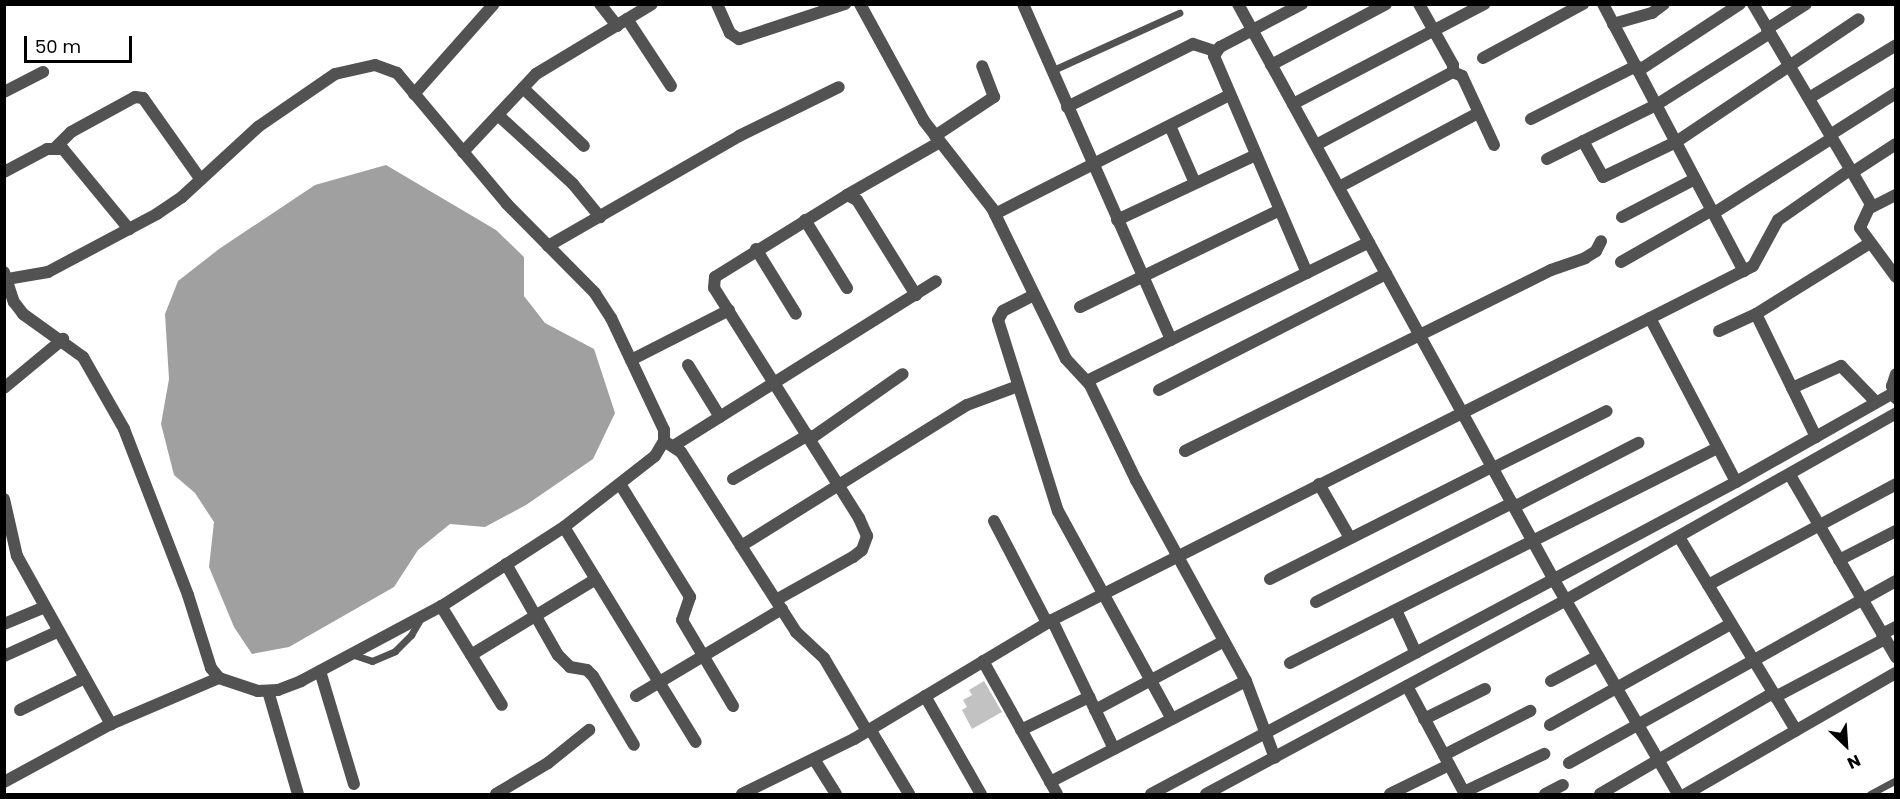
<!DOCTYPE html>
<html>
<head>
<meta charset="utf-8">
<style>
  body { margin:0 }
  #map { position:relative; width:1900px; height:799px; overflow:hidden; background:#fff; font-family:Poppins,sans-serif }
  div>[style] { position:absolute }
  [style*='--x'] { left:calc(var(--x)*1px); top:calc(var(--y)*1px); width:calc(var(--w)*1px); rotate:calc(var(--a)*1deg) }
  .water>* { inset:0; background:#a0a0a0 }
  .building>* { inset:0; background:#c2c2c2 }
  .lane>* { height:7px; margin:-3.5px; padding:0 3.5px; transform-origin:3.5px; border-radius:3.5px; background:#525252 }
  .street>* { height:12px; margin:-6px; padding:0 6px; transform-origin:6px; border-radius:6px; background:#525252 }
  span { translate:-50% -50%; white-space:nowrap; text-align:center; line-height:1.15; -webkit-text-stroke:6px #fff; paint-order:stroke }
  .frame { position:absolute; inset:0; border:6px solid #000; pointer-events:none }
  .north { position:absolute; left:1816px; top:715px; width:60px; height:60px; -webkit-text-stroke:4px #fff; paint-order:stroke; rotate:155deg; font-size:16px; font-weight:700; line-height:24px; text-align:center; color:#000 }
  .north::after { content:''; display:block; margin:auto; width:21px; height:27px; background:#000; clip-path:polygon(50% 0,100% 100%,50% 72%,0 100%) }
  .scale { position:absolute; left:24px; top:36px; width:108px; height:27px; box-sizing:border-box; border:3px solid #000; border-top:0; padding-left:8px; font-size:18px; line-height:21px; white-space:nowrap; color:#000; -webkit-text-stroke:4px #fff; paint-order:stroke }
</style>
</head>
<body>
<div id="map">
  <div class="water">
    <div style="clip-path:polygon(386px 165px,496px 230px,524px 257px,524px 296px,545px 323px,594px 349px,615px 413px,593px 459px,526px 505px,485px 527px,450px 524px,418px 550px,394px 587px,289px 647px,252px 654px,234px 627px,209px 567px,214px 522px,195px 493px,174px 475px,161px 424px,169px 379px,165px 314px,178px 281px,219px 249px,315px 185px)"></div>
  </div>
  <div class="building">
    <div style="clip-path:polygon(984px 681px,1002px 712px,972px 729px,962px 710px,967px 707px,963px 700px,972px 695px,969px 690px)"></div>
  </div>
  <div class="lane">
    <div style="--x:1051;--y:71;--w:141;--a:-24.4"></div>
    <div style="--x:351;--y:654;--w:22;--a:18"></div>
    <div style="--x:372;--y:661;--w:25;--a:-23"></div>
    <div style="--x:395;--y:651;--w:23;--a:-45"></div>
    <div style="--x:411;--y:635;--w:20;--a:-60"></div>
    <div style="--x:1870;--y:794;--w:30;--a:-28"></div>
  </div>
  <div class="street">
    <div style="--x:600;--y:4;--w:28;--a:52"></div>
    <div style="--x:717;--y:4;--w:32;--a:66"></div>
    <div style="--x:730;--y:33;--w:11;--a:34"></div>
    <div style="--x:739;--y:39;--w:112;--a:-18.3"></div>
    <div style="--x:860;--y:4;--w:133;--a:61.3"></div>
    <div style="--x:924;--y:121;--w:110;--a:52"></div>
    <div style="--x:992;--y:208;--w:168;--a:63.9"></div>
    <div style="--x:1066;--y:359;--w:35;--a:47"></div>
    <div style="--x:1090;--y:385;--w:106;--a:64.2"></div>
    <div style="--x:1136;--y:480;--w:229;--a:61.3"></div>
    <div style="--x:1246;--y:681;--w:82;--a:69.4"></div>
    <div style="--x:1023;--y:4;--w:367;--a:66.2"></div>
    <div style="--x:1238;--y:4;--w:657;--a:61.25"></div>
    <div style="--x:1554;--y:580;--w:247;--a:59.9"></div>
    <div style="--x:1302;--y:4;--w:93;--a:152.3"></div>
    <div style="--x:1220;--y:47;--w:11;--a:124"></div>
    <div style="--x:1214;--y:56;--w:236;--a:66.8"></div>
    <div style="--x:1603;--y:4;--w:302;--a:62.2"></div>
    <div style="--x:1753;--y:4;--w:232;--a:59.5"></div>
    <div style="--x:1871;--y:204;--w:26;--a:115"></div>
    <div style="--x:1860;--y:228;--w:61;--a:53.7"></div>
    <div style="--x:627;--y:19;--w:80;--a:56.7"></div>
    <div style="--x:1613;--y:24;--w:41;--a:-15.8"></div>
    <div style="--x:1652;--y:13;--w:15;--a:-37"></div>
    <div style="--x:1767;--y:29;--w:46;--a:-32.7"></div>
    <div style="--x:1483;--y:58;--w:114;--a:-28.4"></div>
    <div style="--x:1271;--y:65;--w:130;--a:-27.9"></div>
    <div style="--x:1638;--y:71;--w:122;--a:-33.3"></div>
    <div style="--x:1453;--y:72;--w:10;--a:24"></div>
    <div style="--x:1462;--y:76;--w:76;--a:65.1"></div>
    <div style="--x:523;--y:88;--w:84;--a:43.6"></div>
    <div style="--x:4;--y:92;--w:44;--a:-27.1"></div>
    <div style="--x:414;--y:94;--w:120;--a:-48.4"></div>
    <div style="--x:1809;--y:98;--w:102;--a:-31.3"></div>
    <div style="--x:1293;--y:104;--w:216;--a:-27.6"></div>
    <div style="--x:1067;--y:107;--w:141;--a:-26.6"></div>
    <div style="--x:1193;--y:44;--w:23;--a:18"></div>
    <div style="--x:498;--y:115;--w:102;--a:42.6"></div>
    <div style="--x:573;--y:184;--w:43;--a:50.7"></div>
    <div style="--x:1531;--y:119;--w:118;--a:-26.8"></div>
    <div style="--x:1170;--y:126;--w:62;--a:66.3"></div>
    <div style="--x:1830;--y:135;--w:78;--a:-32.5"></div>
    <div style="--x:935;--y:136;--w:71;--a:-33.5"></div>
    <div style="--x:994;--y:97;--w:33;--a:-111"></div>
    <div style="--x:1583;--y:141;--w:41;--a:60.9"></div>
    <div style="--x:1603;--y:177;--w:81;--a:-25.6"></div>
    <div style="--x:1676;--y:142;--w:220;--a:-33.9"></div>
    <div style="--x:1316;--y:145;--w:155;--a:-28.1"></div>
    <div style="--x:1453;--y:72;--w:7;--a:-90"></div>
    <div style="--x:1453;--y:65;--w:70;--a:-119.1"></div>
    <div style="--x:56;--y:147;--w:21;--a:-45"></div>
    <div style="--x:71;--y:132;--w:73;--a:-28.7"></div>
    <div style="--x:135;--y:97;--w:8;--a:7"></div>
    <div style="--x:143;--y:98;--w:100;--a:54.7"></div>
    <div style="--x:463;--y:152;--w:107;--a:-46.9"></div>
    <div style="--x:536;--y:74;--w:135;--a:-31.1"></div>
    <div style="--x:1547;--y:159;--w:122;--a:-26.4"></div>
    <div style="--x:1656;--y:105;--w:135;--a:-32.3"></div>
    <div style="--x:4;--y:172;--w:49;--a:-28.1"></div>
    <div style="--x:47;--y:149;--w:16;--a:0"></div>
    <div style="--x:63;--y:149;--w:104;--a:50.5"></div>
    <div style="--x:1853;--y:172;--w:51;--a:-33.1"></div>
    <div style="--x:1339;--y:187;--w:157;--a:-28"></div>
    <div style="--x:847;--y:195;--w:107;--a:-29.7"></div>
    <div style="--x:1872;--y:207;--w:27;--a:-27"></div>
    <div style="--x:1714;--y:213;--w:140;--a:-32.4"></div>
    <div style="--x:995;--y:214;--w:263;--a:-26.9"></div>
    <div style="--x:1622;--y:217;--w:82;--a:-27.5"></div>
    <div style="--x:805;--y:220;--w:80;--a:58.3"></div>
    <div style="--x:1117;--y:220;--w:153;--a:-25.1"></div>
    <div style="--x:548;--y:246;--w:220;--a:-29.9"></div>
    <div style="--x:739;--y:136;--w:111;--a:-26.1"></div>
    <div style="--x:756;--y:249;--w:76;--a:58.4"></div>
    <div style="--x:1621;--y:262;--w:105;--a:-29.7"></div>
    <div style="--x:4;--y:272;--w:32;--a:72"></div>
    <div style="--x:14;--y:302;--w:15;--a:53"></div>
    <div style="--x:23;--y:314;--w:74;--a:35.6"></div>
    <div style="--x:83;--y:357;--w:83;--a:60.3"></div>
    <div style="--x:124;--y:429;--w:178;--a:68.9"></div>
    <div style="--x:188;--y:595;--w:77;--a:72.5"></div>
    <div style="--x:211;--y:668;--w:13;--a:51"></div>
    <div style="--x:219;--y:678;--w:41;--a:18.4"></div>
    <div style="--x:258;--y:691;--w:20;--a:-3"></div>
    <div style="--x:278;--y:690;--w:25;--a:-21"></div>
    <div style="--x:301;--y:681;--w:163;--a:-28.1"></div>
    <div style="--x:445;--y:604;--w:142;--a:-32.9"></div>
    <div style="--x:564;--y:527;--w:115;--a:-38"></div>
    <div style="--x:655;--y:456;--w:17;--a:-59"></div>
    <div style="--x:664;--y:441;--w:11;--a:-90"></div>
    <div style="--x:664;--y:430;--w:124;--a:-115.3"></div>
    <div style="--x:611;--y:318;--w:30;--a:-123"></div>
    <div style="--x:595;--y:293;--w:125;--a:-134.7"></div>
    <div style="--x:507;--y:204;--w:171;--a:-130"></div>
    <div style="--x:397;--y:73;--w:23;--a:-160"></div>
    <div style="--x:375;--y:65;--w:41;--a:167.3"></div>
    <div style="--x:335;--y:74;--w:93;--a:145.5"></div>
    <div style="--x:258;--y:127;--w:103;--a:137.4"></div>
    <div style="--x:182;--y:197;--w:30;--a:146"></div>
    <div style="--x:157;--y:214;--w:123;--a:152"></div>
    <div style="--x:48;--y:272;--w:42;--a:170.3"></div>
    <div style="--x:1034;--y:295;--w:35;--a:153"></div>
    <div style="--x:1003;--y:311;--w:10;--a:119"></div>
    <div style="--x:998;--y:320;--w:200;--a:72.6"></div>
    <div style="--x:1058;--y:511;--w:237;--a:61.3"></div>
    <div style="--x:1080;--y:307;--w:222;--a:-25.9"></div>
    <div style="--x:1756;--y:314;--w:137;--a:64"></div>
    <div style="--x:1650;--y:318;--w:185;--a:62.3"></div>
    <div style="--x:1719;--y:331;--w:41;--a:-24.7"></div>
    <div style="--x:1756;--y:314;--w:134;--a:-31.9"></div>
    <div style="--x:631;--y:360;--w:110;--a:-27"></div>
    <div style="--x:688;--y:365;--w:61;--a:58.4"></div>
    <div style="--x:1896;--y:374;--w:13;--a:108"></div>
    <div style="--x:1892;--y:386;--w:13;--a:72"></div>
    <div style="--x:1087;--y:381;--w:314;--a:-26.2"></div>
    <div style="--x:4;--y:388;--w:77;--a:-39.7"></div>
    <div style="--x:1792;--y:388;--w:54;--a:-24.2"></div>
    <div style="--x:1841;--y:366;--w:50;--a:45.8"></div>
    <div style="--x:1159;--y:390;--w:255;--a:-27.1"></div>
    <div style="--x:810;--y:439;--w:113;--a:-35"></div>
    <div style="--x:664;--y:441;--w:20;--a:33"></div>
    <div style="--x:681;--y:452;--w:214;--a:57.4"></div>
    <div style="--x:796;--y:632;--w:38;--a:43"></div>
    <div style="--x:824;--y:658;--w:85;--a:59.5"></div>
    <div style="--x:675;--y:445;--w:308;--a:-32.1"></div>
    <div style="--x:1185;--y:451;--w:408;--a:-26.3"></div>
    <div style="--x:1551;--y:270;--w:36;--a:-19"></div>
    <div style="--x:1585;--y:258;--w:13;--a:-32"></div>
    <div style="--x:1596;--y:251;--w:11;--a:-63"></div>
    <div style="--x:1493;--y:468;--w:127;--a:-26.6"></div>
    <div style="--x:1790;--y:475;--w:211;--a:59.8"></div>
    <div style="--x:733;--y:479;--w:87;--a:-30.4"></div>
    <div style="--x:620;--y:484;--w:133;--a:58.2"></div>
    <div style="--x:690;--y:597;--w:24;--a:109"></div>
    <div style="--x:682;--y:620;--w:100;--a:59.3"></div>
    <div style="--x:1319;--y:484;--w:62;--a:60.1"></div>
    <div style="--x:4;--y:499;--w:58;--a:77.2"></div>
    <div style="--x:17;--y:556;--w:193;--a:60.8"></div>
    <div style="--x:1514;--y:507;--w:140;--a:-27.3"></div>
    <div style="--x:994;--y:521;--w:115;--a:62.5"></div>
    <div style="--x:564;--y:527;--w:252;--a:58.5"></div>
    <div style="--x:1679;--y:537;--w:226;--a:58.8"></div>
    <div style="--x:741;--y:546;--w:266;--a:-32"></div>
    <div style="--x:967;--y:405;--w:54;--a:-20.4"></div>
    <div style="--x:1839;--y:560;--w:64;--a:-27"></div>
    <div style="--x:506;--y:564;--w:105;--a:60.3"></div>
    <div style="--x:558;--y:655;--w:17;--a:45"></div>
    <div style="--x:570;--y:667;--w:17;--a:10"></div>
    <div style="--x:587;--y:670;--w:8;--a:45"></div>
    <div style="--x:593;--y:676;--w:80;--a:59.3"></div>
    <div style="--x:1270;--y:579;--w:249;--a:-26.8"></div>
    <div style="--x:1708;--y:585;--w:213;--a:-28.2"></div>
    <div style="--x:776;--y:600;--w:88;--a:-29.2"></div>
    <div style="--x:853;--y:557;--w:11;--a:-38"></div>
    <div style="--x:862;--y:550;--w:15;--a:-70"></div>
    <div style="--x:867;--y:536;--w:20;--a:-114"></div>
    <div style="--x:859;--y:518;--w:272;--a:-122.2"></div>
    <div style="--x:714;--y:288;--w:11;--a:-85"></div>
    <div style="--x:715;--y:277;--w:155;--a:-31.8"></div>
    <div style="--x:847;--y:195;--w:11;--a:27"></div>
    <div style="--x:857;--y:200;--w:112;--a:58.2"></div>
    <div style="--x:1316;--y:602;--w:220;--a:-26.8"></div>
    <div style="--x:441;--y:606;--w:116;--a:58.4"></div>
    <div style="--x:1396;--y:610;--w:47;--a:65.1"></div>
    <div style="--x:1052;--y:620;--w:143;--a:64.3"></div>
    <div style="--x:4;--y:624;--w:44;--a:-22.5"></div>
    <div style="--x:1882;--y:634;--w:16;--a:-27"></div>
    <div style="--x:471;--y:655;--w:146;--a:-31.3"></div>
    <div style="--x:4;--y:656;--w:60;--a:-24.4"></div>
    <div style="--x:983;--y:661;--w:152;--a:60.9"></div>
    <div style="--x:1290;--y:663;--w:478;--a:-26.7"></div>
    <div style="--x:320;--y:671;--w:118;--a:73.3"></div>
    <div style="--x:1551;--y:681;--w:53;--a:-28"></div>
    <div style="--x:1407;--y:686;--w:123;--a:61.8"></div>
    <div style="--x:268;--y:691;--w:107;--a:73.8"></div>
    <div style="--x:636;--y:696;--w:170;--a:-30.8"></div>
    <div style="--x:925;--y:696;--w:113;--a:60.3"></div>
    <div style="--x:1775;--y:697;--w:124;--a:-27.8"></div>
    <div style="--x:20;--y:710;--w:72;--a:-26.2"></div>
    <div style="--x:1095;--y:710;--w:146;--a:-28.1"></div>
    <div style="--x:1424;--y:719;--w:68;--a:-26.2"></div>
    <div style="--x:1550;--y:725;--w:207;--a:-29.2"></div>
    <div style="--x:870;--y:729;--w:76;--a:59"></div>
    <div style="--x:1021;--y:730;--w:76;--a:-25.9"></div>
    <div style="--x:1444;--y:755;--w:97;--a:-27.1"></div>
    <div style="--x:814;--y:759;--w:41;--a:57.8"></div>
    <div style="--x:1569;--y:763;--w:374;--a:-29.1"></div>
    <div style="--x:4;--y:782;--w:122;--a:-28.5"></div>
    <div style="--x:111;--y:724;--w:117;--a:-23.1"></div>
    <div style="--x:1050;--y:782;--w:220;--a:-27.3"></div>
    <div style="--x:1464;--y:792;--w:89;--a:-25.4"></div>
    <div style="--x:496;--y:794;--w:61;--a:-30.8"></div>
    <div style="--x:548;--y:763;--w:53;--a:-38.8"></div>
    <div style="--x:742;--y:794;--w:125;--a:-26.2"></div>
    <div style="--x:854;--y:739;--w:231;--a:-31"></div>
    <div style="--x:1052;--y:620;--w:785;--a:-26.79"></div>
    <div style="--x:1753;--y:266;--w:52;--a:-61.5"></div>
    <div style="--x:1778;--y:220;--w:89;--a:-34.9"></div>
    <div style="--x:1151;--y:794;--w:663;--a:-28.07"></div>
    <div style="--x:1736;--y:482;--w:180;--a:-29.5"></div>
    <div style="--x:1206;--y:794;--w:409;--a:-28.3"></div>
    <div style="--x:1566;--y:600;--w:379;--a:-29.5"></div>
    <div style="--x:1390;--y:794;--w:66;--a:-26.2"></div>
    <div style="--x:1545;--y:794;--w:20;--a:-27"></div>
    <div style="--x:1600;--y:794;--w:200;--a:-30.3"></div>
    <div style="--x:1686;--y:794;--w:242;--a:-30"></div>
  </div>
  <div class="frame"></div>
  <div class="north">N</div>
  <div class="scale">50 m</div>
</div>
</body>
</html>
